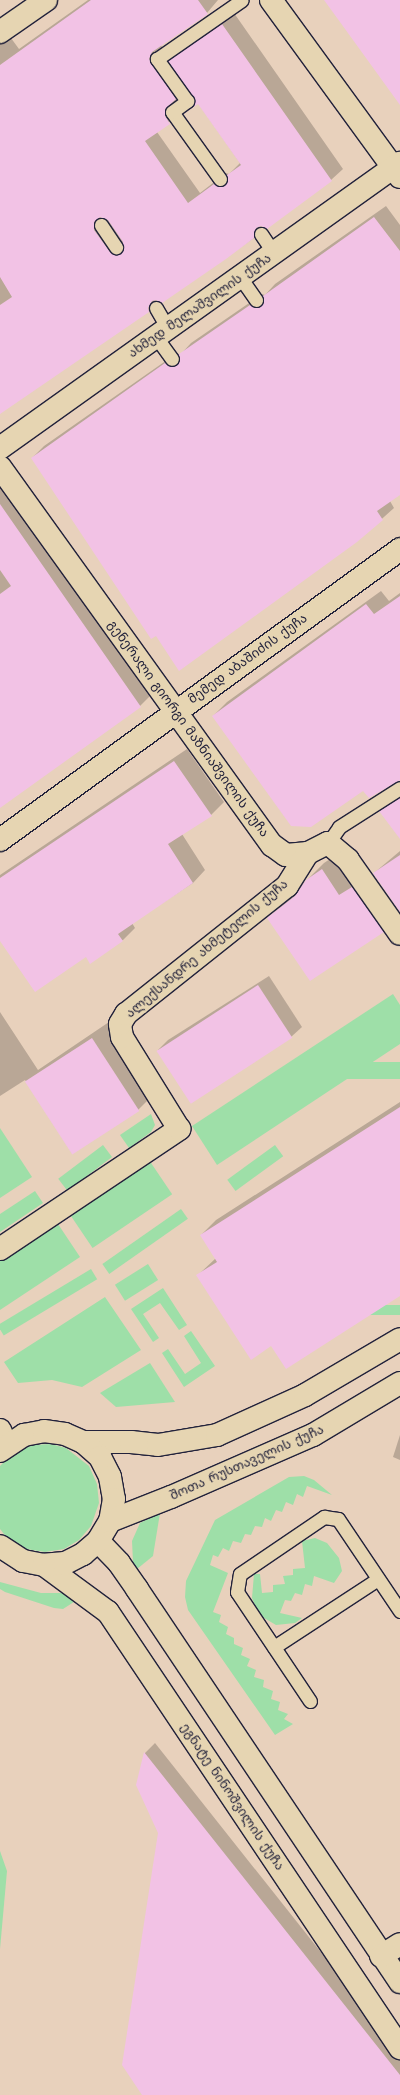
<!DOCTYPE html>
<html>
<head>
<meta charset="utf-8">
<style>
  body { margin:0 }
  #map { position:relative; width:400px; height:2095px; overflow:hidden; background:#e8d1bc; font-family:"Architects Daughter","Noto Sans Georgian",sans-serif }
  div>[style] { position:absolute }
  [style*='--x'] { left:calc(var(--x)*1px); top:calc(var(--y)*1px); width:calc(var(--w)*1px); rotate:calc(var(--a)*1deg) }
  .green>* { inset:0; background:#9edfa8; transform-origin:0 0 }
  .shadow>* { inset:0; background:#0003 }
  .building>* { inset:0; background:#f2c2e5; transform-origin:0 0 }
  .roads { filter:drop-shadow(1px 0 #22223b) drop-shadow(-1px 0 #22223b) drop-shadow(0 1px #22223b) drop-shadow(0 -1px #22223b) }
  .lane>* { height:13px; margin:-6.5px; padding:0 6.5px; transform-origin:6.5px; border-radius:6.5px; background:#e6d5b2 }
  .street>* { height:22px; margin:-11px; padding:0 11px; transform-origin:11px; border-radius:11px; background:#e6d5b2 }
  .secondary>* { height:22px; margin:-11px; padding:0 11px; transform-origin:11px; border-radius:11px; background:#e6d5b2 }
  span { translate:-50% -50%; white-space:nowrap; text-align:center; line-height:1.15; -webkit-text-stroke:3.5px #e6d5b2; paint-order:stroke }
  .street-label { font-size:13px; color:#22223b }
</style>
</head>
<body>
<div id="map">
  <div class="green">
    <div style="clip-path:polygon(393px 994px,400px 1005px,400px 1044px,217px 1165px,192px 1126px)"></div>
    <div style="left:400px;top:1062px;width:17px;height:102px;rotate:90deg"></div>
    <div style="clip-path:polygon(151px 1114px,155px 1125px,151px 1132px,129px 1148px,120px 1135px)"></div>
    <div style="clip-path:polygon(0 1128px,32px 1177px,0 1198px)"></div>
    <div style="left:103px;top:1145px;width:15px;height:56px;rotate:53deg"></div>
    <div style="left:275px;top:1145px;width:14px;height:59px;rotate:54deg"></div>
    <div style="left:147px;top:1157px;width:45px;height:96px;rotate:56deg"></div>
    <div style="clip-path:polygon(35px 1191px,43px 1203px,0 1232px,0 1214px)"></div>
    <div style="left:181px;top:1209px;width:12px;height:96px;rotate:55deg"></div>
    <div style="clip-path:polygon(54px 1218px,80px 1257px,0 1310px,0 1254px)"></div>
    <div style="left:148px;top:1264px;width:19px;height:39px;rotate:58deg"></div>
    <div style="left:91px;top:1269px;width:12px;height:109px;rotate:59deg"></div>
    <div style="clip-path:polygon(163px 1288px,187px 1325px,179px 1330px,160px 1303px,143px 1314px,159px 1338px,153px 1342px,131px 1309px)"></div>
    <div style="clip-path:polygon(105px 1297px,141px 1350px,82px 1387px,52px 1380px,18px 1383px,4px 1362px)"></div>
    <div style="left:400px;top:1305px;width:10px;height:52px;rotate:90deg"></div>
    <div style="clip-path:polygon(191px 1331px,215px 1366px,184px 1387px,162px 1353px,168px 1349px,185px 1374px,201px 1363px,184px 1336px)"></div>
    <div style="clip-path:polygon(150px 1363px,175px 1402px,116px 1407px,100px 1393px)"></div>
    <div style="clip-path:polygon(51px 1444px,66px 1448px,89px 1466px,97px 1484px,99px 1503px,91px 1526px,79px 1540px,64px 1549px,45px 1552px,26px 1549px,8px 1539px,0 1529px,0 1466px,12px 1454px,32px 1445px)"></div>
    <div style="clip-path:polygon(304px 1476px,314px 1480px,332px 1495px,307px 1486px,303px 1497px,297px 1494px,293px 1505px,286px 1502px,282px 1512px,276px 1510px,271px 1521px,265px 1518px,262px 1527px,255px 1526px,251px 1535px,245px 1534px,241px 1543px,233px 1541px,229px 1551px,223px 1548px,218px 1557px,213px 1555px,210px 1565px,228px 1573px,213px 1612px,221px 1615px,219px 1622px,228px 1627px,226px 1634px,234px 1638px,234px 1644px,243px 1648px,241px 1655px,250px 1659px,247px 1666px,256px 1670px,254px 1677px,264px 1680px,263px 1687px,273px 1691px,271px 1699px,280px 1702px,278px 1710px,288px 1714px,284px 1719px,293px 1724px,275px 1735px,188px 1610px,185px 1597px,186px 1581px,215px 1520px,289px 1477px)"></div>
    <div style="clip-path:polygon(160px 1513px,153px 1556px,137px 1569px,133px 1562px,132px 1541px,140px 1523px)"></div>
    <div style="clip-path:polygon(315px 1538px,327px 1543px,339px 1558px,342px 1571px,334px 1583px,314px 1576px,312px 1586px,305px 1584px,302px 1595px,295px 1593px,291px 1601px,285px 1600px,280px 1613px,302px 1618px,295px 1623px,276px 1625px,259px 1615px,252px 1598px,254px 1574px,260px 1574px,262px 1593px,273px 1592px,273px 1585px,285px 1584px,283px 1576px,293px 1575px,293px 1569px,305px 1568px,302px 1541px)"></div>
    <div style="clip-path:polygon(0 1582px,41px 1593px,69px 1593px,77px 1600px,63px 1609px,54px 1608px,5px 1592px,0 1589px)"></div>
    <div style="clip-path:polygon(0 1851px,7px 1871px,0 1949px)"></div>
  </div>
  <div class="shadow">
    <div style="clip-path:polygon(evenodd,88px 0,218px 0,207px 13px,161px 45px,169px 61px,181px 50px,234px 13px,343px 169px,331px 180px,265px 227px,254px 238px,0 413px,0 23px,19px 49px,88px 0,187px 87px,196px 100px,191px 108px,198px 103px,240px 163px,229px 174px,226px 173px,200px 193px,157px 132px,181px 111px,176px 98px,187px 87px)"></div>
    <div style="clip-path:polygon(386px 206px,400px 225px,400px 494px,390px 501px,394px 508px,356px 542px,156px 634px,32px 458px,44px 446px,177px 353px,180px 355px,191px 343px,262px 294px,265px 295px,275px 284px)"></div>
    <div style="clip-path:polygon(0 479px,152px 694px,140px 706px,0 807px)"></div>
    <div style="clip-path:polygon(381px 591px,389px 601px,400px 593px,400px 777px,364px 789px,311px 826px,291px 825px,213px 716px,227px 702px)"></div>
    <div style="clip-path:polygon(187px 749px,224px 802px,211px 815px,182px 834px,205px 870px,193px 883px,132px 923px,135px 928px,123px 940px,86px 956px,0 939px,0 875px)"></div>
    <div style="clip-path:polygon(400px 793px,400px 838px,380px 811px)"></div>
    <div style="clip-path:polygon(400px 851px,400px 911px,374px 873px)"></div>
    <div style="clip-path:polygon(339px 853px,356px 879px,369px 870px,400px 915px,383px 932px,269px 918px,324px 863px)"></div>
    <div style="clip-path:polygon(269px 976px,302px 1027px,291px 1037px,158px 1050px,168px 1040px)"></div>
    <div style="clip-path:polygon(0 1012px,38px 1070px,109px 1022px,155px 1093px,138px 1110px,72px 1153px,25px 1080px,0 1096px)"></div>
    <div style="clip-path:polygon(400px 1102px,400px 1295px,272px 1345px,198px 1275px,216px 1258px,201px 1235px,216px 1220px)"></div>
    <div style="clip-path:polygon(400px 1435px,400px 1460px,393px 1457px)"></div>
    <div style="clip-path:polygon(155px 1743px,400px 2052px,400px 2095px,143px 2095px,159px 1833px,137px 1785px,145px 1753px)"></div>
  </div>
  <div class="building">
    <div style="clip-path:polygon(evenodd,91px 0,198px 0,208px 14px,152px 52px,149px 59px,176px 99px,165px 109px,165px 116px,170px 124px,145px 141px,188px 203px,214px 184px,220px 187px,225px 185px,227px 175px,241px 165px,198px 104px,183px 114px,192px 107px,195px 100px,168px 61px,222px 24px,332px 181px,267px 229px,261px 226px,256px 228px,254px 238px,226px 259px,162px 303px,156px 300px,152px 301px,148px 308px,149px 312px,0 414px,0 305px,12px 297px,0 277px,0 65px,91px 0,100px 217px,108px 220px,123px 242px,123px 250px,120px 254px,110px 252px,94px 230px,94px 222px,100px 217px)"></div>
    <div style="clip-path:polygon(324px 0,400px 0,400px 105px,340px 22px)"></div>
    <div style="clip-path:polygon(374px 217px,400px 251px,400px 495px,377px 511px,383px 520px,357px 542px,179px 671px,156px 636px,151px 639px,31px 458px,165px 363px,169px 366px,176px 366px,179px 362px,179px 354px,250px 305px,256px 308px,261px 306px,263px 296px)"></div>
    <div style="clip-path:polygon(0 504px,141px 707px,0 808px,0 594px,11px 586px,0 570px)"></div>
    <div style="clip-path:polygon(400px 596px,400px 780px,369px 798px,363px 791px,311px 827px,291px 826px,212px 716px,366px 604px,374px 614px)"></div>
    <div style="clip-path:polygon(174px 761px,212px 816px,168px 844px,193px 883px,118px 934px,123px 941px,90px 964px,86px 957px,35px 992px,0 941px,0 878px)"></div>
    <div style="clip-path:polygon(400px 798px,400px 839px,379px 811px)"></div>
    <div style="clip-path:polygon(400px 855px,400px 912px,373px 873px)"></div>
    <div style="clip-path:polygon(322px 869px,339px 895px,352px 887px,384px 932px,310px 981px,267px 918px,295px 896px,306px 880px)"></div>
    <div style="left:258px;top:985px;width:63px;height:121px;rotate:57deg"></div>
    <div style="left:92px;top:1038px;width:87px;height:80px;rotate:57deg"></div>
    <div style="clip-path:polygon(400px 1107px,400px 1296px,286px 1369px,271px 1346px,251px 1360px,196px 1275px,217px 1262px,200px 1235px)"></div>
    <div style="clip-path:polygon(144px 1752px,400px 2075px,400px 2095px,142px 2095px,122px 2065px,158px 1833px,136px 1785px)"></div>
  </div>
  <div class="roads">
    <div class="lane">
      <div style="--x:220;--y:179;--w:82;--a:-125.6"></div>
      <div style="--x:172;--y:112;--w:19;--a:-36"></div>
      <div style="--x:187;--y:101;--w:52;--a:-125.5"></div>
      <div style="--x:157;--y:59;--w:103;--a:-34.8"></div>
      <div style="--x:101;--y:225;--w:27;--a:56"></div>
      <div style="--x:261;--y:234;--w:23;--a:56"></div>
      <div style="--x:240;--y:277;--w:28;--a:55"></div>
      <div style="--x:156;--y:308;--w:24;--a:60"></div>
      <div style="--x:156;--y:337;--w:27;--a:54"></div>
      <div style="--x:328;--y:843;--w:19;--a:-55"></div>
      <div style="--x:339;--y:827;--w:72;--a:-32.6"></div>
      <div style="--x:274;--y:1647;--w:124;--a:-33.2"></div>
      <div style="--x:310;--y:1701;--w:131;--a:-123.8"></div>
      <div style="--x:237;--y:1592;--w:18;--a:-81"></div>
      <div style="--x:240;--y:1574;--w:102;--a:-34.2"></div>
      <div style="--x:324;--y:1517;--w:14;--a:8"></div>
      <div style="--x:338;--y:1519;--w:111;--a:56"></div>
    </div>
    <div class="street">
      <div style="--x:271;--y:0;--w:219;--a:53.9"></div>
      <div style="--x:0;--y:32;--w:56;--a:-34.8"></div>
      <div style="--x:0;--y:448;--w:491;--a:-35.5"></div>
      <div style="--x:0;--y:467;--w:466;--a:54.3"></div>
      <div style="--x:272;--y:845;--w:17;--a:36"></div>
      <div style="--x:286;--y:855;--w:22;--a:-5"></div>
      <div style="--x:308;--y:853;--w:22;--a:-27"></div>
      <div style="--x:328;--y:843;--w:26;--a:40"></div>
      <div style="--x:348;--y:860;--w:90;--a:54.9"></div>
      <div style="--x:0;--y:840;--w:495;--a:-36"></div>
      <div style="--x:0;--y:1249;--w:216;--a:-33.8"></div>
      <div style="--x:179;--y:1129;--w:108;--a:-121.8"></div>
      <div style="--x:122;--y:1037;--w:13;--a:-99"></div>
      <div style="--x:120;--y:1024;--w:12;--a:-59"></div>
      <div style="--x:126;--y:1014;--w:206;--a:-38.5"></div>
      <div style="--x:287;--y:886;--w:39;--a:-58"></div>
      <div style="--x:0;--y:1430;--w:15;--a:67"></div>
      <div style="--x:98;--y:1541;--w:30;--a:46"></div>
      <div style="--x:119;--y:1563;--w:32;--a:55"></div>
      <div style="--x:137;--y:1589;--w:473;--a:56.2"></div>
      <div style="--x:44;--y:1565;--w:79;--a:36.3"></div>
      <div style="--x:108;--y:1612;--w:525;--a:56.19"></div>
      <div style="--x:381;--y:1956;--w:22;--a:-32"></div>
    </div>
    <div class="secondary">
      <div style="--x:83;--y:1442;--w:48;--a:0"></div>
      <div style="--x:131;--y:1442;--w:27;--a:6"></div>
      <div style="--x:158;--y:1445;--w:60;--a:-9.6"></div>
      <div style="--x:217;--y:1435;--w:97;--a:-24.4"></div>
      <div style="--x:305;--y:1395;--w:110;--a:-30.5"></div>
      <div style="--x:0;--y:1451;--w:29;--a:-34"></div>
      <div style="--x:24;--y:1435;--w:20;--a:-11"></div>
      <div style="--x:44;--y:1431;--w:21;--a:8"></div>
      <div style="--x:65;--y:1434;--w:20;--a:24"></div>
      <div style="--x:83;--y:1442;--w:23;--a:41"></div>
      <div style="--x:100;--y:1457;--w:22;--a:63"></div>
      <div style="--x:110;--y:1477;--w:22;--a:80"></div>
      <div style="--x:114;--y:1499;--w:22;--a:100"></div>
      <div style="--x:110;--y:1521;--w:23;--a:121"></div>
      <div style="--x:98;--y:1541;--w:20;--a:139"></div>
      <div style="--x:83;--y:1554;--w:20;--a:153"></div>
      <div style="--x:65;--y:1563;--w:21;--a:175"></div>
      <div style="--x:44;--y:1565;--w:21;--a:-169"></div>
      <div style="--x:23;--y:1561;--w:27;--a:-147"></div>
      <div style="--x:110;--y:1521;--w:66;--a:-21.5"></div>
      <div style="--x:171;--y:1497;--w:155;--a:-23.6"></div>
      <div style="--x:313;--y:1435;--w:101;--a:-30.9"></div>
    </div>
  </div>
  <div class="street-label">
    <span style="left:200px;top:306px;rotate:-35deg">ახმედ მელაშვილის ქუჩა</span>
    <span style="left:248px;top:659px;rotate:-36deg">მემედ აბაშიძის ქუჩა</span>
    <span style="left:188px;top:729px;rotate:54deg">გენერალი გიორგი მაზნიაშვილის ქუჩა</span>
    <span style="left:207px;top:949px;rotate:-40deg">ალექსანდრე ახმეტელის ქუჩა</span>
    <span style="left:247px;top:1463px;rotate:-24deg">შოთა რუსთაველის ქუჩა</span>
    <span style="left:232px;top:1797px;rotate:56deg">ეგნატე ნინოშვილის ქუჩა</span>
  </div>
</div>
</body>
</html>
